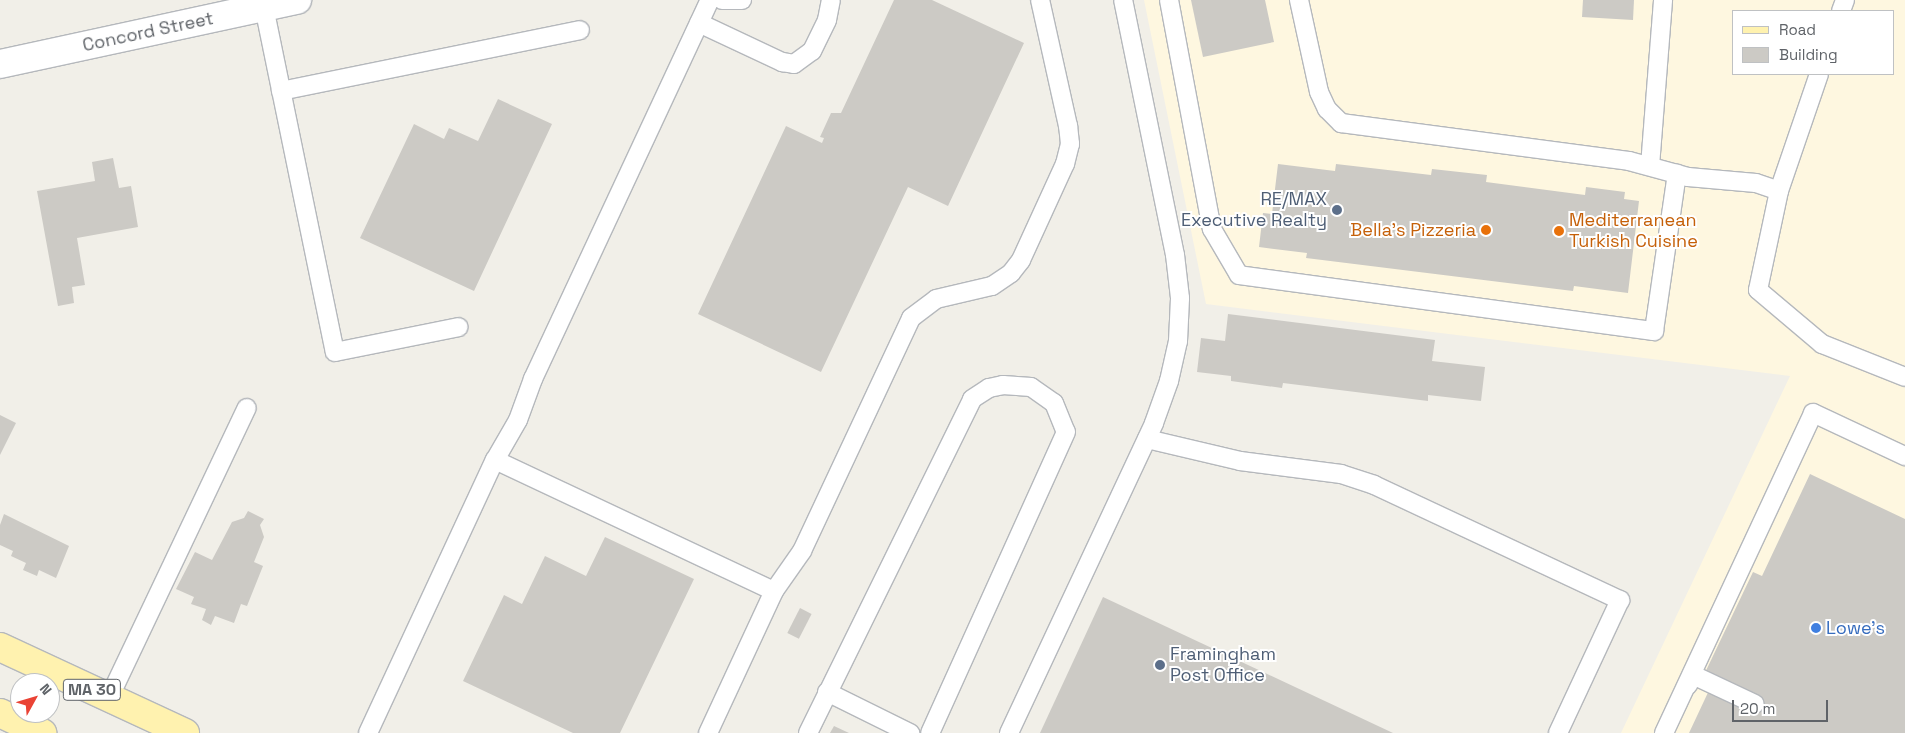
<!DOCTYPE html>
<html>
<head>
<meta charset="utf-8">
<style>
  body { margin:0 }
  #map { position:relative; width:1905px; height:733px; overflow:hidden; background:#f1efe8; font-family:"Space Grotesk",sans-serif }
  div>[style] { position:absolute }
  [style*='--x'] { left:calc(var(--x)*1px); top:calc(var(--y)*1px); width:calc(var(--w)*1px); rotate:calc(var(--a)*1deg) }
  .commercial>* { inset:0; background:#fef7e0 }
  .building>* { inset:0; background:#cccac5; transform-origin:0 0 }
  .roads { filter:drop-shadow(1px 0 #b5b8bc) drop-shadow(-1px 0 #b5b8bc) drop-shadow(0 1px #b5b8bc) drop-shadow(0 -1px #b5b8bc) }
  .service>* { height:18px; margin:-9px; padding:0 9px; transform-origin:9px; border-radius:9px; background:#fff }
  .secondary>* { height:28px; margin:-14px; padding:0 14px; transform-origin:14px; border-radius:14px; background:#fff }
  .primary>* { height:28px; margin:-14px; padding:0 14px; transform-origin:14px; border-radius:14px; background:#fff2af }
  .dots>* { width:14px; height:14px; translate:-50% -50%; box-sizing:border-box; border:2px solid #fff; border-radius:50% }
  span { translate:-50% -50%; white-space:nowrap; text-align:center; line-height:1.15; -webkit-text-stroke:4px #fff; paint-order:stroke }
  .shield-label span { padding:1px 4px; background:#fff; border:1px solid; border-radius:4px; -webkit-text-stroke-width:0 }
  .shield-label { font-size:16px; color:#5f6368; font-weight:700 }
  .street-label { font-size:18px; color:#5f6368 }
  .service-label { font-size:18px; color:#4e5e75 }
  .right { translate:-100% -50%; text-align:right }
  .left { translate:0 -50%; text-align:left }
  .food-label { font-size:18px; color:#c56008 }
  .shop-label { font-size:18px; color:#366cbe }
  .legend { position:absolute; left:1732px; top:10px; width:162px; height:65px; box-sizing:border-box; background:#fff; border:1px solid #bfc1c3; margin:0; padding:6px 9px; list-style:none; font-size:15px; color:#5f6368 }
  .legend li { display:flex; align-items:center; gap:10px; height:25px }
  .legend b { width:25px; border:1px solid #bfc1c3 }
  .north { position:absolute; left:10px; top:673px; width:50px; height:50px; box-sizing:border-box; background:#fff; border:1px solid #bfc1c3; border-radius:50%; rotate:51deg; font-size:14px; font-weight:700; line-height:20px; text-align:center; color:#5f6368 }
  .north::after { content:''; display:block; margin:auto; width:18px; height:22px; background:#ea4335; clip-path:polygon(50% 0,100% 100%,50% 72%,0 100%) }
  .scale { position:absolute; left:1732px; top:700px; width:96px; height:22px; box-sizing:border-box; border:2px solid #5f6368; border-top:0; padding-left:6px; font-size:15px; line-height:18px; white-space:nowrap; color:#5f6368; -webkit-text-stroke:4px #fff; paint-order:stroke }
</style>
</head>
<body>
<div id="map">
  <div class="commercial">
    <div style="clip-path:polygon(evenodd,1144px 0,1905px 0,1905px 733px,1621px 733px,1790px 376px,1206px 304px,1144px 0,1734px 11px,1894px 11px,1894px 74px,1734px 74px,1734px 11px)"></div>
  </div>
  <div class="building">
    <div style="clip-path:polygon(894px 0,932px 0,1024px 43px,948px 206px,908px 187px,821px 372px,698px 314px,786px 126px,822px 143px,824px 138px,820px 137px,831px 113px,841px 113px)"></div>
    <div style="clip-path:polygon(1191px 0,1265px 0,1274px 42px,1203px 57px)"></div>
    <div style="clip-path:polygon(1583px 0,1634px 0,1633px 20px,1582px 17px)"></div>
    <div style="clip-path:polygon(498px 99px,552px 124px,474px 291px,360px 238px,414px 124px,444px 139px,449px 128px,478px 141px)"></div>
    <div style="clip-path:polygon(113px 158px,119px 188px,131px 186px,138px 227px,77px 238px,85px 285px,72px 287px,74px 303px,58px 306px,37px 191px,95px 181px,92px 162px)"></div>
    <div style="clip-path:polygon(1278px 164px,1335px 171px,1336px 164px,1431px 175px,1432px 169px,1487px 175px,1486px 182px,1585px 195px,1586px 187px,1625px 192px,1624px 199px,1639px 201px,1628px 293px,1574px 286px,1573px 291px,1306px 258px,1307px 253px,1259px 247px,1263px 213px,1272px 214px)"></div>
    <div style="clip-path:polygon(1228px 314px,1435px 340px,1432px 361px,1485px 367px,1481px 401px,1428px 395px,1428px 401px,1283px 383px,1282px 388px,1231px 381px,1231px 376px,1197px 372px,1201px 338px,1225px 341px)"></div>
    <div style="clip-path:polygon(0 415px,16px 423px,0 455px)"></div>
    <div style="clip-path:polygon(1810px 474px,1905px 519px,1905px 733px,1689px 733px,1712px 684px,1702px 679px,1753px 572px,1762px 576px)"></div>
    <div style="clip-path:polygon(248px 511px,264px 519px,260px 525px,264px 537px,254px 562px,263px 566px,247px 606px,241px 604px,234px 623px,215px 616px,211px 625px,202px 620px,206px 609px,191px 604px,194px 597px,176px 589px,195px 552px,212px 560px,232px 522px,244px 518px)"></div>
    <div style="clip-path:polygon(4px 514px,69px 546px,56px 578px,39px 570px,37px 576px,23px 570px,26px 563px,11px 556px,13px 551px,0 545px,0 525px)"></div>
    <div style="clip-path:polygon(605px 537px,694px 579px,620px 733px,573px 733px,463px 681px,504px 595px,522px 604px,545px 556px,586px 576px)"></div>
    <div style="clip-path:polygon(1103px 597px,1393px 733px,1040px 733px)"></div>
    <div style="left:800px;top:608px;width:13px;height:28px;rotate:27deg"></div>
    <div style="clip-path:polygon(834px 726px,849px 733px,830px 733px)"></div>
  </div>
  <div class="roads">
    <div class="service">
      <div style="--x:722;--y:0;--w:20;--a:0"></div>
      <div style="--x:1169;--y:0;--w:233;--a:79.4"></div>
      <div style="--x:1212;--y:229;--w:53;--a:59.6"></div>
      <div style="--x:1239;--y:275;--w:419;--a:7.7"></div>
      <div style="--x:1654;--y:331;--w:159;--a:-81.7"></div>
      <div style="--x:1299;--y:0;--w:94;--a:77.7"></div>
      <div style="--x:1319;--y:92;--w:19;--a:65"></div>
      <div style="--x:1327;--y:109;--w:20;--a:45"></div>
      <div style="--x:1341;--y:123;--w:290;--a:7.5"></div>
      <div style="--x:1629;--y:161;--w:61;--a:15.2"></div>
      <div style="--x:1688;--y:177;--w:68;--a:5"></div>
      <div style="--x:1756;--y:183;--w:24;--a:19"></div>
      <div style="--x:264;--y:7;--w:352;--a:78.4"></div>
      <div style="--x:335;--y:352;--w:126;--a:-11.4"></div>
      <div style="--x:1841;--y:11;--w:12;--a:-70"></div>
      <div style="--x:699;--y:23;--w:92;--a:25.2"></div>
      <div style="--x:782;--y:62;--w:12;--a:9"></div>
      <div style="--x:794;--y:64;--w:22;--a:-36"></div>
      <div style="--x:812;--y:51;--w:34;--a:-64"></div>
      <div style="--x:827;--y:20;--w:20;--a:-79"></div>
      <div style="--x:1819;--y:74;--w:124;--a:108.9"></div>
      <div style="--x:1779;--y:191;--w:101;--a:102"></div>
      <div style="--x:1758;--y:290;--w:84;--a:40.2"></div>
      <div style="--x:1822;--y:344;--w:89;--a:21.7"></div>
      <div style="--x:281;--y:91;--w:305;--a:-11.5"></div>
      <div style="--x:1650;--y:166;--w:167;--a:-85.5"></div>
      <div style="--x:1147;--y:439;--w:96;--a:13.3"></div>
      <div style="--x:1240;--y:461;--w:102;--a:7.3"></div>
      <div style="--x:1341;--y:474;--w:35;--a:18"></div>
      <div style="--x:1374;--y:485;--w:272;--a:25.1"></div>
      <div style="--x:1620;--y:600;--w:147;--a:115"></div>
      <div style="--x:495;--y:460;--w:46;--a:-60.1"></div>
      <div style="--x:518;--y:420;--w:44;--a:-69.9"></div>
      <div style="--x:533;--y:379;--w:418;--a:-65"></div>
      <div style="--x:774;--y:591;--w:49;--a:-55"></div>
      <div style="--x:802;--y:551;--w:257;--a:-64.9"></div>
      <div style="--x:911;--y:318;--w:31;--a:-37"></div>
      <div style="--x:936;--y:299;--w:57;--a:-13.1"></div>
      <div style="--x:992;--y:286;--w:23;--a:-34"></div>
      <div style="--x:1011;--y:273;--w:16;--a:-52"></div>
      <div style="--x:1021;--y:260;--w:106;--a:-65.4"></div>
      <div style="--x:1065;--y:164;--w:21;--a:-76"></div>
      <div style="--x:1070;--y:144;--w:18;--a:-96"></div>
      <div style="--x:1068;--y:126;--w:129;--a:-102.5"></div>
      <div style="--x:1688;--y:685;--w:11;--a:-63"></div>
      <div style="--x:1693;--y:675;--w:68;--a:25.1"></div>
      <div style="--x:827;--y:692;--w:93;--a:26.3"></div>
      <div style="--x:109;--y:698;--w:321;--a:-64.6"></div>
      <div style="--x:368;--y:733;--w:301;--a:-65.1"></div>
      <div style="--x:495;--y:460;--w:308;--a:25.2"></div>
      <div style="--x:774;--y:591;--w:157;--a:114.9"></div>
      <div style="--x:808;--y:733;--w:372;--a:-63.8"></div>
      <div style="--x:972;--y:399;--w:20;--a:-33"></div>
      <div style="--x:989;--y:388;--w:14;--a:-12"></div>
      <div style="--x:1003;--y:385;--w:28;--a:4"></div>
      <div style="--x:1031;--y:387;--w:28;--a:35"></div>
      <div style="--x:1054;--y:403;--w:31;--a:68"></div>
      <div style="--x:1066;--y:432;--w:330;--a:114.3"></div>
      <div style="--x:1009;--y:733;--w:342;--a:-64.9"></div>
      <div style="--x:1154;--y:423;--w:45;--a:-70.3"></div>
      <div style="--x:1169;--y:381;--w:41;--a:-77.3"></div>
      <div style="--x:1178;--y:341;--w:43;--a:-87.3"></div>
      <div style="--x:1180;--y:298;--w:43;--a:-96.6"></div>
      <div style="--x:1175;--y:255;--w:260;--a:-101.5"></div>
      <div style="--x:1664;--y:733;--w:353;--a:-65"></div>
      <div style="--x:1813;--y:413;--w:102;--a:25.1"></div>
    </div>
    <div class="secondary">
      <div style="--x:0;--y:64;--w:304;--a:-12.2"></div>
    </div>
    <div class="primary">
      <div style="--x:0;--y:647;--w:204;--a:24.9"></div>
      <div style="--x:0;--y:713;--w:47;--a:25.5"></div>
    </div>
  </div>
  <div class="dots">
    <div style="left:1337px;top:210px;background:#5c6f8a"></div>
    <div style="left:1486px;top:230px;background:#e8710a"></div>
    <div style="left:1559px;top:231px;background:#e8710a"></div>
    <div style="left:1816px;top:628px;background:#3f7fe0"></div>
    <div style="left:1160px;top:665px;background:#5c6f8a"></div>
  </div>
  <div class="shield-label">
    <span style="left:92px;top:690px">MA 30</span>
  </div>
  <div class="street-label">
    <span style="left:148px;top:32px;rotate:-12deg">Concord Street</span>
  </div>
  <div class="service-label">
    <span class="right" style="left:1327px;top:210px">RE/MAX<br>Executive Realty</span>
    <span class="left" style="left:1170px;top:665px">Framingham<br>Post Office</span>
  </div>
  <div class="food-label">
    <span class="left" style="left:1569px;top:231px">Mediterranean<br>Turkish Cuisine</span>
    <span class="right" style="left:1476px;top:230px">Bella's Pizzeria</span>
  </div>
  <div class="shop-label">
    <span class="left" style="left:1826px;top:628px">Lowe's</span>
  </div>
  <ul class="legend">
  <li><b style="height:6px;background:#fff2af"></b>Road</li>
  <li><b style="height:14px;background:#cccac5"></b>Building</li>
  </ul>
  <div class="north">N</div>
  <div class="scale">20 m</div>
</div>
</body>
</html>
